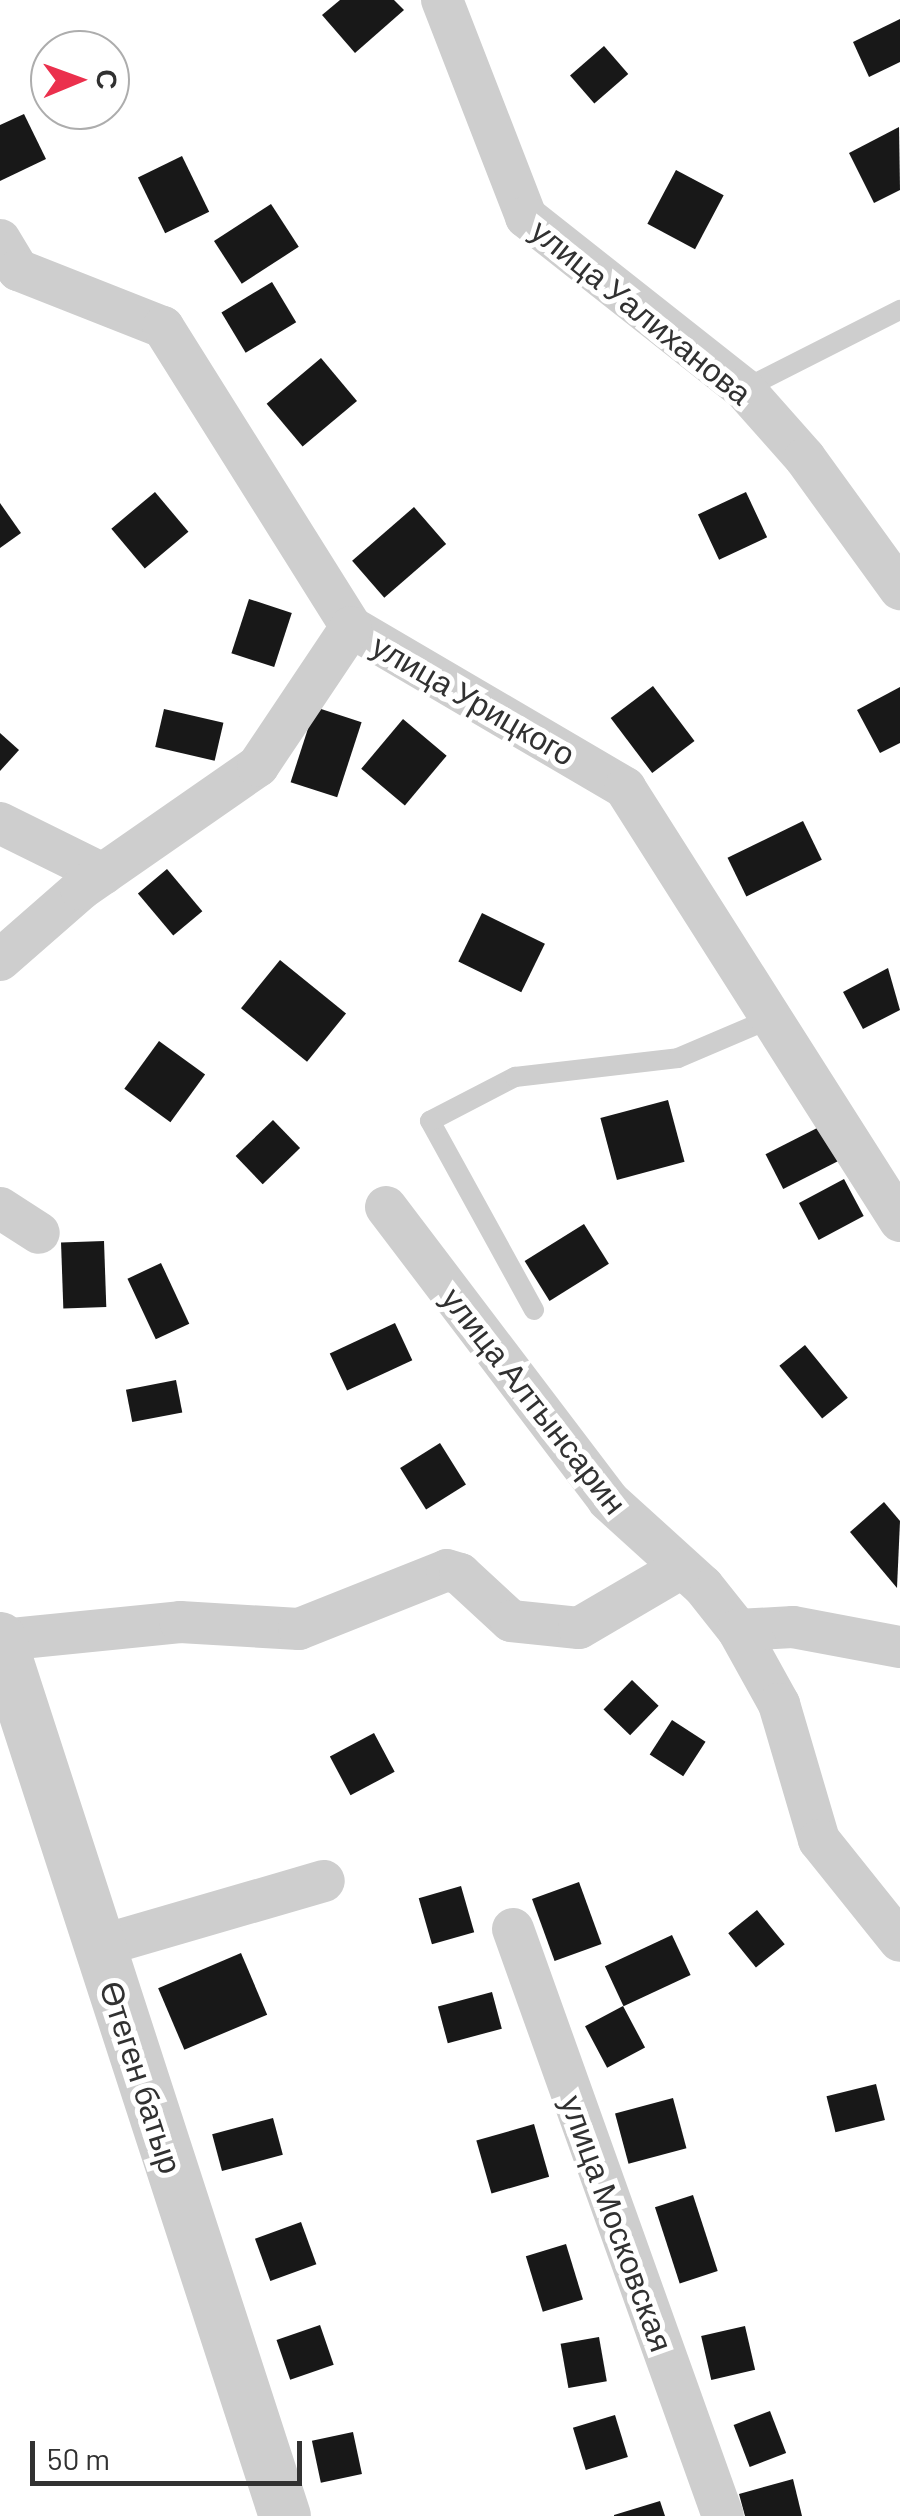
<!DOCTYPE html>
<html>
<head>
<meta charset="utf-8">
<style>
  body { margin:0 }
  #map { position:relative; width:900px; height:2516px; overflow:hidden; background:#fff; font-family:Barlow,sans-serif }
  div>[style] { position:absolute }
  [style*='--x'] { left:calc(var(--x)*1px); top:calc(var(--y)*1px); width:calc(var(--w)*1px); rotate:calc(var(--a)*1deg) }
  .building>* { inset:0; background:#181818; transform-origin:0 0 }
  .service>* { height:20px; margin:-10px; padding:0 10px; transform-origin:10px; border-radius:10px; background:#cecece }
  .minor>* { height:42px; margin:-21px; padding:0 21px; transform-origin:21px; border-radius:21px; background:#cecece }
  .tertiary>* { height:52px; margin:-26px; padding:0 26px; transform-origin:26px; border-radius:26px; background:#cecece }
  span { translate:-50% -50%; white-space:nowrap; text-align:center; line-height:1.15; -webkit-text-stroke:10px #fff; paint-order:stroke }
  .street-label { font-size:32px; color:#313131 }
  .north { position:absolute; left:30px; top:30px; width:100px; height:100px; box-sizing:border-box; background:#fff; border:2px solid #adadad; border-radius:50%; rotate:89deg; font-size:28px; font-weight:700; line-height:40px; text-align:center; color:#313131 }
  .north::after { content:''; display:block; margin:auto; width:35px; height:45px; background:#eb304d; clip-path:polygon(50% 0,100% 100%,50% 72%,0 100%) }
  .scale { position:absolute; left:30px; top:2441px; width:272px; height:45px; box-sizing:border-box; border:5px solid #313131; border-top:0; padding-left:12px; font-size:30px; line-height:35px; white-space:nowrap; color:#313131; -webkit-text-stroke:8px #fff; paint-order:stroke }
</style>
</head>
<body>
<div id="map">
  <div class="building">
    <div style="clip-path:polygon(340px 0,394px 0,404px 10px,355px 53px,322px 15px)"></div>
    <div style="clip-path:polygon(900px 19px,900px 62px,869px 77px,853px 42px)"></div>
    <div style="left:604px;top:46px;width:37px;height:45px;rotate:49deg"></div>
    <div style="clip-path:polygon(24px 114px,46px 159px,0 181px,0 125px)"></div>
    <div style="clip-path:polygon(899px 127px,900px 190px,874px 203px,849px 153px)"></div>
    <div style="left:182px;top:156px;width:62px;height:49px;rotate:64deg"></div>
    <div style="left:676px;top:170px;width:54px;height:61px;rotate:28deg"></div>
    <div style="left:271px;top:204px;width:51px;height:68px;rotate:57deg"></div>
    <div style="left:272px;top:282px;width:47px;height:59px;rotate:59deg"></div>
    <div style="left:321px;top:358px;width:56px;height:71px;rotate:50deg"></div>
    <div style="left:155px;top:492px;width:52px;height:57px;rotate:50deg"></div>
    <div style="left:746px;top:492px;width:50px;height:53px;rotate:65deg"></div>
    <div style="clip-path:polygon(0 503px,21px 533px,0 548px)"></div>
    <div style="left:414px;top:507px;width:49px;height:82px;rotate:49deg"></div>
    <div style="left:249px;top:599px;width:45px;height:57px;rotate:18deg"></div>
    <div style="left:653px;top:686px;width:69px;height:53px;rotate:53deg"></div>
    <div style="clip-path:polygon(900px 687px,900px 743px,880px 753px,857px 710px)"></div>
    <div style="left:315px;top:707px;width:49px;height:79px;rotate:18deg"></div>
    <div style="left:164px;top:709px;width:61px;height:39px;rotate:13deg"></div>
    <div style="left:403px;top:719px;width:57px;height:65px;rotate:40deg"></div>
    <div style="clip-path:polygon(0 733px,19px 750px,0 771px)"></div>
    <div style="left:803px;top:821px;width:43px;height:84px;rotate:64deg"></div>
    <div style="left:167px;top:869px;width:55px;height:38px;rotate:50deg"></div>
    <div style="left:482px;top:913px;width:70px;height:54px;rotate:26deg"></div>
    <div style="left:280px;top:960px;width:85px;height:62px;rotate:39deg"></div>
    <div style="clip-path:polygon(888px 968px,900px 1010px,863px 1029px,843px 992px)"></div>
    <div style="left:159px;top:1041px;width:57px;height:59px;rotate:36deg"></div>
    <div style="left:668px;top:1100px;width:64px;height:70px;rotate:75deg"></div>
    <div style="left:273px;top:1120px;width:39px;height:52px;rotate:46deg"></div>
    <div style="left:827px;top:1123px;width:39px;height:69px;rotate:63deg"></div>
    <div style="left:844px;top:1179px;width:42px;height:51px;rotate:62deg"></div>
    <div style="left:584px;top:1224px;width:47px;height:70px;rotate:58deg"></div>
    <div style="left:104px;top:1241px;width:66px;height:43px;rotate:88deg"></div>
    <div style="left:161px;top:1263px;width:67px;height:37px;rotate:65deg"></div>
    <div style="left:395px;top:1323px;width:41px;height:72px;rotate:65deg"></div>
    <div style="left:805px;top:1345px;width:68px;height:33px;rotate:51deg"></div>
    <div style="left:176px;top:1380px;width:33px;height:51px;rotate:79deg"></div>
    <div style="left:440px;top:1443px;width:49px;height:47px;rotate:58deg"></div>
    <div style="clip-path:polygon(884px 1502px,900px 1521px,897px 1588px,850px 1532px)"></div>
    <div style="left:632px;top:1680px;width:37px;height:41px;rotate:44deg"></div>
    <div style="left:672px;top:1720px;width:40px;height:41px;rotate:33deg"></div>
    <div style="left:374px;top:1733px;width:44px;height:50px;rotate:62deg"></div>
    <div style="left:579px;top:1882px;width:66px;height:50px;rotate:70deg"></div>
    <div style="left:461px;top:1886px;width:48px;height:44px;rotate:74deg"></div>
    <div style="left:757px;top:1910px;width:44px;height:37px;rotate:51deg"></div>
    <div style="left:672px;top:1935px;width:44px;height:74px;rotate:65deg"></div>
    <div style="left:241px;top:1953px;width:67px;height:90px;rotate:67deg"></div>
    <div style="left:492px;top:1992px;width:38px;height:56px;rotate:75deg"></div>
    <div style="left:623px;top:2006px;width:47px;height:43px;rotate:62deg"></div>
    <div style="left:876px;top:2084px;width:37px;height:51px;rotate:76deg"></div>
    <div style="left:673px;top:2098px;width:52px;height:60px;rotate:75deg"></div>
    <div style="left:273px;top:2118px;width:38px;height:63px;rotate:75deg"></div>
    <div style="left:534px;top:2124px;width:55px;height:60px;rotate:74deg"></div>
    <div style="left:693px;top:2195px;width:80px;height:40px;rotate:72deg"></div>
    <div style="left:301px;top:2222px;width:45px;height:49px;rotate:70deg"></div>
    <div style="left:566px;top:2244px;width:58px;height:42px;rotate:73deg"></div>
    <div style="left:320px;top:2325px;width:42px;height:46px;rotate:71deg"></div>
    <div style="left:745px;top:2326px;width:45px;height:45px;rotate:77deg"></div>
    <div style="left:599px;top:2337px;width:45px;height:39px;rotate:80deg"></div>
    <div style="left:770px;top:2411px;width:45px;height:39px;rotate:69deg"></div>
    <div style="left:615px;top:2415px;width:44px;height:44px;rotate:73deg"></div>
    <div style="left:353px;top:2432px;width:43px;height:42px;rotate:78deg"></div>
    <div style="clip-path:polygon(793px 2479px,802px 2516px,745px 2516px,739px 2494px)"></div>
    <div style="clip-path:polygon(660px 2501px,665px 2516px,614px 2516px,614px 2515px)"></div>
  </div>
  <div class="service">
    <div style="--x:744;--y:389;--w:175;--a:-26.9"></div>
    <div style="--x:534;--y:1310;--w:216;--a:-118.8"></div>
    <div style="--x:430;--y:1121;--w:96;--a:-27.4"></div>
    <div style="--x:515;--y:1077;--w:164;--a:-6.6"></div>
    <div style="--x:678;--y:1058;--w:102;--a:-23.1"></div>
  </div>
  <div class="minor">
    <div style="--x:442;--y:0;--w:233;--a:68.8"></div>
    <div style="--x:526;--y:217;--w:278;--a:38.3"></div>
    <div style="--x:744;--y:389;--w:92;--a:48.5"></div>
    <div style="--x:805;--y:458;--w:162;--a:54.1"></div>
    <div style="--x:0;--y:240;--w:35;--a:59"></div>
    <div style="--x:18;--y:270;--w:156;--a:21.5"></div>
    <div style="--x:163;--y:327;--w:354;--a:57.9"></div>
    <div style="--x:351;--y:627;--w:318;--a:30.4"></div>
    <div style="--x:625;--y:788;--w:513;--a:57.58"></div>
    <div style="--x:0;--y:823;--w:115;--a:26.3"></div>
    <div style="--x:0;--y:960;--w:108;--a:-41.2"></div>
    <div style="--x:81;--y:889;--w:216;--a:-34.8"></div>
    <div style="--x:258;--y:766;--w:167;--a:-56.2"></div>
    <div style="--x:386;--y:1207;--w:368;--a:52.8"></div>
    <div style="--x:608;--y:1500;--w:128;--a:42.2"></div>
    <div style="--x:703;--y:1586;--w:56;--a:51.5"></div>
    <div style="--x:738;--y:1630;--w:85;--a:61"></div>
    <div style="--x:779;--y:1704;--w:142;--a:73.6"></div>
    <div style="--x:819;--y:1840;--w:129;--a:51.3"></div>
    <div style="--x:0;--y:1208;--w:46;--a:32.7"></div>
    <div style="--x:738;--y:1630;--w:55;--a:-3.1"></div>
    <div style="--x:793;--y:1627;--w:109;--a:10.6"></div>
    <div style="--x:1;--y:1640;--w:180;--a:-5.7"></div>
    <div style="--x:180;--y:1622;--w:119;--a:3.4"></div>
    <div style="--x:299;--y:1629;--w:159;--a:-21.7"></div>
    <div style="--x:447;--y:1570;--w:14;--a:17"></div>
    <div style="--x:460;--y:1574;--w:69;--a:42.7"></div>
    <div style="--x:511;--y:1621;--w:68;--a:5.9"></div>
    <div style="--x:579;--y:1628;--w:117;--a:-30.3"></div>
    <div style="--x:513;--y:1929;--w:623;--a:70.32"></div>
    <div style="--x:100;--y:1946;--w:233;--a:-16.2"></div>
  </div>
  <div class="tertiary">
    <div style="--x:0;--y:1638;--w:923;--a:72.02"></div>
  </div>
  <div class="street-label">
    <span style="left:642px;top:311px;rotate:39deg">улица Уалиханова</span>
    <span style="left:474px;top:699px;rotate:30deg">улица Урицкого</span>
    <span style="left:535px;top:1400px;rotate:52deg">улица Алтынсарин</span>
    <span style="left:142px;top:2077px;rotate:72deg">Өтеген батыр</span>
    <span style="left:618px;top:2223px;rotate:70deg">улица Московская</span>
  </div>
  <div class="north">С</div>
  <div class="scale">50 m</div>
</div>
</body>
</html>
